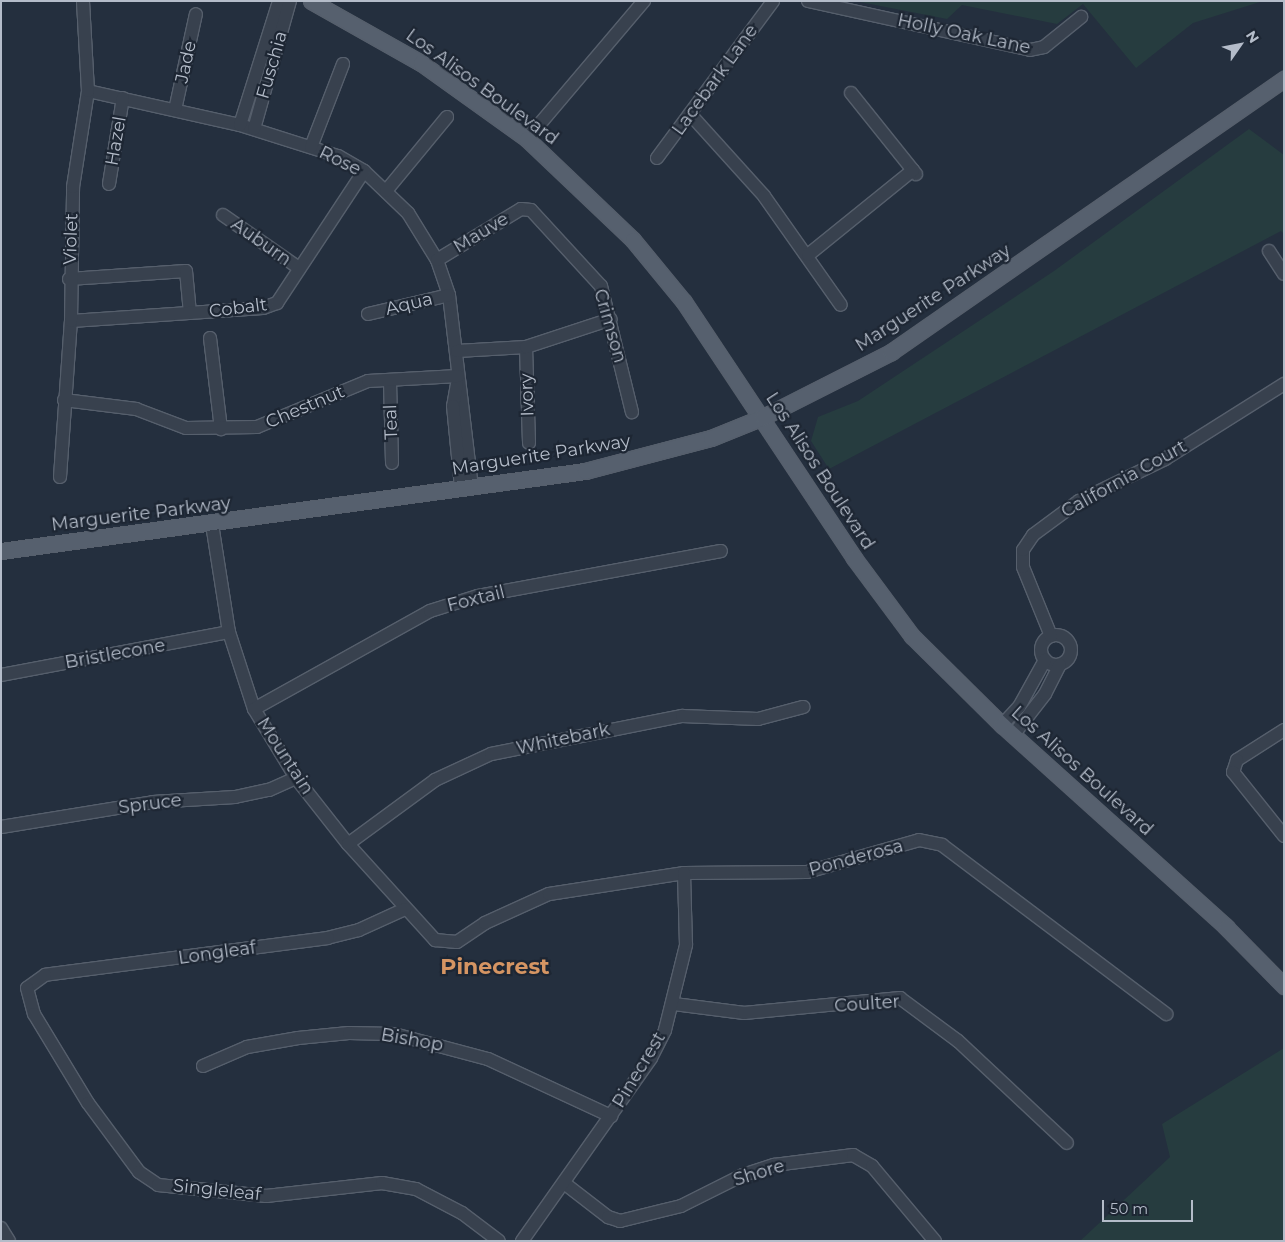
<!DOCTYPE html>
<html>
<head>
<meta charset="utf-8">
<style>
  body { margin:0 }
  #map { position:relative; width:1285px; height:1242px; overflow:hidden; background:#242f3e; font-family:Montserrat,sans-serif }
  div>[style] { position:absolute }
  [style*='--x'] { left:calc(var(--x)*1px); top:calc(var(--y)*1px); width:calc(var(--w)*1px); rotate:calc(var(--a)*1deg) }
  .green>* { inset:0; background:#263c3f }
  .roads { filter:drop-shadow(1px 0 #565f6c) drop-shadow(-1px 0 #565f6c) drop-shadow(0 1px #565f6c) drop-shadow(0 -1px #565f6c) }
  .minor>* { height:12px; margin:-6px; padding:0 6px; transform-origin:6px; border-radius:6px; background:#38414e }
  .minor>.ring { margin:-6px; padding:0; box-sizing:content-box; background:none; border:12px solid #38414e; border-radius:50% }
  .major>* { height:15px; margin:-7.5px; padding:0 7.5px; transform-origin:7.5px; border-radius:7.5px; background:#56606e }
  span { translate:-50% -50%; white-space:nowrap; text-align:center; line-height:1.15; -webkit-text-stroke:4.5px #1d2633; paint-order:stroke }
  .street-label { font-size:18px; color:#b4bcc9 }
  .district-label { font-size:22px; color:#d59563; font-weight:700 }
  .frame { position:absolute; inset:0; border:2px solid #b4bcc9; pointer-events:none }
  .north { position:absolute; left:1215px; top:20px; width:50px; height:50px; -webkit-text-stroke:4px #1d2633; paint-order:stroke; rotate:57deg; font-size:14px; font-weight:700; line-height:20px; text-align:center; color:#b4bcc9 }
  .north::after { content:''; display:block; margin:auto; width:18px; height:22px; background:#b4bcc9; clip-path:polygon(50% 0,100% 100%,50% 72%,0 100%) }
  .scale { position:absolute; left:1102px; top:1200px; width:91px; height:22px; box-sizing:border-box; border:2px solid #b4bcc9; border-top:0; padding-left:6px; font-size:15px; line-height:18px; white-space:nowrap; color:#b4bcc9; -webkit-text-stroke:4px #1d2633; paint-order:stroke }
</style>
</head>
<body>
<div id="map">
  <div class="green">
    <div style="clip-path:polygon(855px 1px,1263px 1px,1193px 23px,1136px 68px,1083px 4px,1057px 24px,962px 5px,947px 19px)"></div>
    <div style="clip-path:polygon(1249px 129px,1284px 155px,1284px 234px,1281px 231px,829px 469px,811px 441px,818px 417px,858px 401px,1054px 271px)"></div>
    <div style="clip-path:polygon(1284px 1048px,1284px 1241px,1080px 1241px,1170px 1157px,1162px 1124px)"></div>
  </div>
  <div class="roads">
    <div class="minor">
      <div style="--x:808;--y:1;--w:227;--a:12.4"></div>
      <div style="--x:1030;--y:50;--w:14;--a:-12"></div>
      <div style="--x:1044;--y:47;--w:48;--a:-39"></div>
      <div style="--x:88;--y:91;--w:156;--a:12.6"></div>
      <div style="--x:240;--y:125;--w:103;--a:17.6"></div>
      <div style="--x:338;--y:156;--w:30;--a:30"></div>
      <div style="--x:364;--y:171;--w:61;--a:43.7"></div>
      <div style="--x:408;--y:213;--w:55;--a:58.3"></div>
      <div style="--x:437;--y:260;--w:37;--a:71"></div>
      <div style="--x:449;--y:295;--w:193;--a:83.2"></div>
      <div style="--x:851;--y:93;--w:104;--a:51.3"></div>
      <div style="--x:175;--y:110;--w:98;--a:-77.7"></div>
      <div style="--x:690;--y:114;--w:110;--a:47.9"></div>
      <div style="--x:764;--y:196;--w:133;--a:54.8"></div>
      <div style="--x:240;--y:125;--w:130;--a:-72.5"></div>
      <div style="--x:254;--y:129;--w:133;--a:-74.3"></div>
      <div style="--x:527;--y:139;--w:181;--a:-49.7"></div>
      <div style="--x:311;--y:147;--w:89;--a:-68.9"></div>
      <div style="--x:657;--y:158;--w:195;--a:-53.5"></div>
      <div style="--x:109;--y:184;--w:87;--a:-80.8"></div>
      <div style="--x:386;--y:191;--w:96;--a:-50.5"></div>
      <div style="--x:223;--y:215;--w:93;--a:34.9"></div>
      <div style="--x:1269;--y:251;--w:27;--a:57"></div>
      <div style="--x:808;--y:255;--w:135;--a:-39"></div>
      <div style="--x:437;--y:260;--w:98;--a:-31.3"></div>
      <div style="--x:521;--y:209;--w:10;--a:6"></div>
      <div style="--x:531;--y:210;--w:103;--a:47.4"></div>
      <div style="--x:601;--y:286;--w:130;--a:76.2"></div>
      <div style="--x:69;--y:279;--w:117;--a:-3.9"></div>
      <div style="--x:186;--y:271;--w:42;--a:84.6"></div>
      <div style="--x:368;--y:314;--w:83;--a:-13.2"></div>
      <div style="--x:71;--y:321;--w:192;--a:-3.9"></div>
      <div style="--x:263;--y:308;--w:15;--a:-20"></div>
      <div style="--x:277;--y:303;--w:158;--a:-56.6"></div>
      <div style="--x:210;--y:338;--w:92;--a:83.1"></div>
      <div style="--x:526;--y:347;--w:96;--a:88.2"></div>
      <div style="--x:457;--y:351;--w:69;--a:-3.3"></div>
      <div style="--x:526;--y:347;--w:89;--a:-18.2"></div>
      <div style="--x:390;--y:381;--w:82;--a:88.6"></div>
      <div style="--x:457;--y:384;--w:22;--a:100"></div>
      <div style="--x:453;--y:406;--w:82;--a:84.4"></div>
      <div style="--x:64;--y:400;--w:73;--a:7.1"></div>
      <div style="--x:136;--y:409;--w:53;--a:20.8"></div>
      <div style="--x:186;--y:428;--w:71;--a:-0.8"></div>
      <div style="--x:257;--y:427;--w:120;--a:-22.5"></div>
      <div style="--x:368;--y:381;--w:90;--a:-3.2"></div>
      <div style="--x:60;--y:477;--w:156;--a:-86"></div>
      <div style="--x:71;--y:321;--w:134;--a:-89.1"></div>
      <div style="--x:73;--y:187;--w:97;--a:-81.1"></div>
      <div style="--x:88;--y:91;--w:90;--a:-93.2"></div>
      <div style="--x:212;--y:524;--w:109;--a:81.1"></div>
      <div style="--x:229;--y:632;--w:81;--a:72"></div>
      <div style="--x:254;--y:709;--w:81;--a:58.7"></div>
      <div style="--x:296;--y:778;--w:84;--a:51.8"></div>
      <div style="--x:348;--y:844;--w:130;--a:47.8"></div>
      <div style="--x:435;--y:940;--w:22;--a:5"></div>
      <div style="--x:457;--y:942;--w:34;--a:-34"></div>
      <div style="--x:485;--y:923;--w:70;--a:-24.4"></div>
      <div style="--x:549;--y:894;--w:137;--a:-8.8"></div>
      <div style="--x:684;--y:873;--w:123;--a:-0.5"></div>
      <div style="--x:807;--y:872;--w:116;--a:-15.9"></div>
      <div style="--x:919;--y:840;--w:24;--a:12"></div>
      <div style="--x:942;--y:845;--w:281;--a:37"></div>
      <div class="ring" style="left:1041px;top:635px;width:18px;height:18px"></div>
      <div style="--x:1051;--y:636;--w:74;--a:-112.1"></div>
      <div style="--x:1023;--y:567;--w:17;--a:-90"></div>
      <div style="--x:1023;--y:550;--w:18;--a:-56"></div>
      <div style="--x:1033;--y:535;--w:57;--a:-36.5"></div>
      <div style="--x:1079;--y:501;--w:96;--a:-26"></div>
      <div style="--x:1165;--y:459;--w:141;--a:-32.2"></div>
      <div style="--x:1;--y:675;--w:232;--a:-10.7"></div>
      <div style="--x:254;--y:709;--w:201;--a:-29.1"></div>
      <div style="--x:430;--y:611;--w:50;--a:-17.4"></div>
      <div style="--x:478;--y:596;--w:247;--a:-10.5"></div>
      <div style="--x:1002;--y:725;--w:25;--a:-47"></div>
      <div style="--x:1019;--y:707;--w:54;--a:-61"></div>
      <div style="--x:1284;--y:730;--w:56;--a:147.4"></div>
      <div style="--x:1237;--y:760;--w:13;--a:108"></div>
      <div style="--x:1233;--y:772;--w:82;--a:51.4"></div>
      <div style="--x:1014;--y:734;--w:51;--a:-52.2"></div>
      <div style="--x:1045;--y:694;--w:33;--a:-63"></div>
      <div style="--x:1;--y:827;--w:154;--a:-9.3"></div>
      <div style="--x:153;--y:802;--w:82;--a:-3.5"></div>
      <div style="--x:235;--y:797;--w:35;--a:-12"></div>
      <div style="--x:269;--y:790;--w:30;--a:-24"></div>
      <div style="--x:348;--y:844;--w:108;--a:-36.3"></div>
      <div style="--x:435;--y:780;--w:62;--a:-24.9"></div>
      <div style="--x:491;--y:754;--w:195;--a:-11.3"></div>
      <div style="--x:682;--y:716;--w:76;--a:2.3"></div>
      <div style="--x:758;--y:719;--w:47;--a:-14.9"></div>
      <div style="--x:405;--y:909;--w:51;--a:155.5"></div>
      <div style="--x:359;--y:930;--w:32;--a:166"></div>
      <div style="--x:328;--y:938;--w:285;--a:172.6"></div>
      <div style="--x:45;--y:975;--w:22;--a:144"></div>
      <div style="--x:27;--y:988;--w:27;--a:75"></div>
      <div style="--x:34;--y:1014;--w:104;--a:58.8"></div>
      <div style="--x:88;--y:1103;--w:86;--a:53.5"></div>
      <div style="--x:139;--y:1172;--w:23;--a:34"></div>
      <div style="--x:158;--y:1185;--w:109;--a:5.8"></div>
      <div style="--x:266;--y:1196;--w:117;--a:-6.4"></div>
      <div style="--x:382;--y:1183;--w:35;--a:10"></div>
      <div style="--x:416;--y:1189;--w:52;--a:27.6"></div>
      <div style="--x:462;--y:1213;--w:46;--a:37.1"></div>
      <div style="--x:674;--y:1004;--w:71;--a:7.3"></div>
      <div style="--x:744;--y:1013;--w:157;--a:-5.5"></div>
      <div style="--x:900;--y:998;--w:72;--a:36.6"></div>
      <div style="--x:958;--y:1041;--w:149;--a:43.1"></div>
      <div style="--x:203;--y:1066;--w:48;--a:-23.4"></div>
      <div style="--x:247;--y:1047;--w:52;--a:-10"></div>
      <div style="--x:298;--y:1038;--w:51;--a:-5.6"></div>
      <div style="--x:349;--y:1033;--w:45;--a:1.3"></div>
      <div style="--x:394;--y:1034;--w:97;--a:14.9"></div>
      <div style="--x:488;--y:1059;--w:136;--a:24.9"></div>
      <div style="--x:564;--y:1183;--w:56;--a:37.7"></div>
      <div style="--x:608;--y:1217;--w:13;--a:18"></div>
      <div style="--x:620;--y:1221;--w:63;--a:-13.8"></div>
      <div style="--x:681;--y:1206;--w:69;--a:-26.6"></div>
      <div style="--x:743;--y:1175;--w:33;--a:-18"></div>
      <div style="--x:774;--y:1165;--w:80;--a:-7.2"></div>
      <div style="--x:853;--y:1155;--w:22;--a:30"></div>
      <div style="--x:872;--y:1166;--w:98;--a:50"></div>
      <div style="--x:1;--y:1228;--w:15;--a:58"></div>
      <div style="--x:522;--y:1241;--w:224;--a:-54.8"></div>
      <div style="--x:651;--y:1058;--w:31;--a:-63"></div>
      <div style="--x:665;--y:1030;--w:88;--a:-76.1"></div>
      <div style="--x:686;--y:945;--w:72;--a:-91.6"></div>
    </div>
    <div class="major">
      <div style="--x:311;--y:1;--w:126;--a:29.4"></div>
      <div style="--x:421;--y:63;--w:130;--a:35.6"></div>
      <div style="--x:527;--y:139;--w:146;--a:43.6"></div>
      <div style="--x:633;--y:240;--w:80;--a:50.6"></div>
      <div style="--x:684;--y:302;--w:307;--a:56.4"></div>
      <div style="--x:854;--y:558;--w:97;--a:53.4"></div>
      <div style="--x:912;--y:636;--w:127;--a:44.7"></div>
      <div style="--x:1002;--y:725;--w:302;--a:42"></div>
      <div style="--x:1226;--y:927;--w:83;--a:45.5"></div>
      <div style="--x:1;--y:551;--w:589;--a:-7.8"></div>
      <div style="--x:585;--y:471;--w:130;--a:-14.7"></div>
      <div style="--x:711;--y:438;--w:56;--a:-22"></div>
      <div style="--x:763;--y:417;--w:144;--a:-26.9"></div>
      <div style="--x:891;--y:352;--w:479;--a:-34.8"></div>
    </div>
  </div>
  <div class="street-label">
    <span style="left:964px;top:34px;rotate:12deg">Holly Oak Lane</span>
    <span style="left:186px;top:62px;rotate:-78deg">Jade</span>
    <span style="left:272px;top:65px;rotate:-74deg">Fuschia</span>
    <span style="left:715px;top:80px;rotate:-54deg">Lacebark Lane</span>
    <span style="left:482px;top:87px;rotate:36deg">Los Alisos Boulevard</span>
    <span style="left:116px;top:141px;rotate:-80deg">Hazel</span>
    <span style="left:340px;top:161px;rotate:26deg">Rose</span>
    <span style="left:481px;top:233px;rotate:-31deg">Mauve</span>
    <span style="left:71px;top:239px;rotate:-88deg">Violet</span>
    <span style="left:261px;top:242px;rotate:35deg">Auburn</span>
    <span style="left:933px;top:298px;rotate:-33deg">Marguerite Parkway</span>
    <span style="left:409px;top:304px;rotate:-13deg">Aqua</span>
    <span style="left:238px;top:308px;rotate:-7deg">Cobalt</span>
    <span style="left:610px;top:326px;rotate:74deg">Crimson</span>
    <span style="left:527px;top:395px;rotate:-92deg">Ivory</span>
    <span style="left:305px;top:407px;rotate:-23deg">Chestnut</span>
    <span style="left:391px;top:422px;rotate:-92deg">Teal</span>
    <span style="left:541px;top:455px;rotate:-9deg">Marguerite Parkway</span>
    <span style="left:820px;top:471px;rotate:57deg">Los Alisos Boulevard</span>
    <span style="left:1124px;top:479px;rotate:-29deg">California Court</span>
    <span style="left:141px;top:514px;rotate:-7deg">Marguerite Parkway</span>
    <span style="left:476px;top:599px;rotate:-14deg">Foxtail</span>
    <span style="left:115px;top:654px;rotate:-10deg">Bristlecone</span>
    <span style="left:563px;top:739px;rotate:-12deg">Whitebark</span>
    <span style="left:285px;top:756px;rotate:57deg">Mountain</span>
    <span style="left:1082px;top:771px;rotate:42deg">Los Alisos Boulevard</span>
    <span style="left:150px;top:804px;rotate:-7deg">Spruce</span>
    <span style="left:856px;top:858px;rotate:-15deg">Ponderosa</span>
    <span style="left:217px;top:953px;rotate:-8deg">Longleaf</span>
    <span style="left:867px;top:1004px;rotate:-4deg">Coulter</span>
    <span style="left:412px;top:1040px;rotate:10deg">Bishop</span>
    <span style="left:639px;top:1070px;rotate:-59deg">Pinecrest</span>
    <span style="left:759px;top:1173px;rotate:-17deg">Shore</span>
    <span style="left:217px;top:1190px;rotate:6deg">Singleleaf</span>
  </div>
  <div class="district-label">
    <span style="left:495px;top:967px">Pinecrest</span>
  </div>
  <div class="frame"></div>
  <div class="north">N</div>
  <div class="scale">50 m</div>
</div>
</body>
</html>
